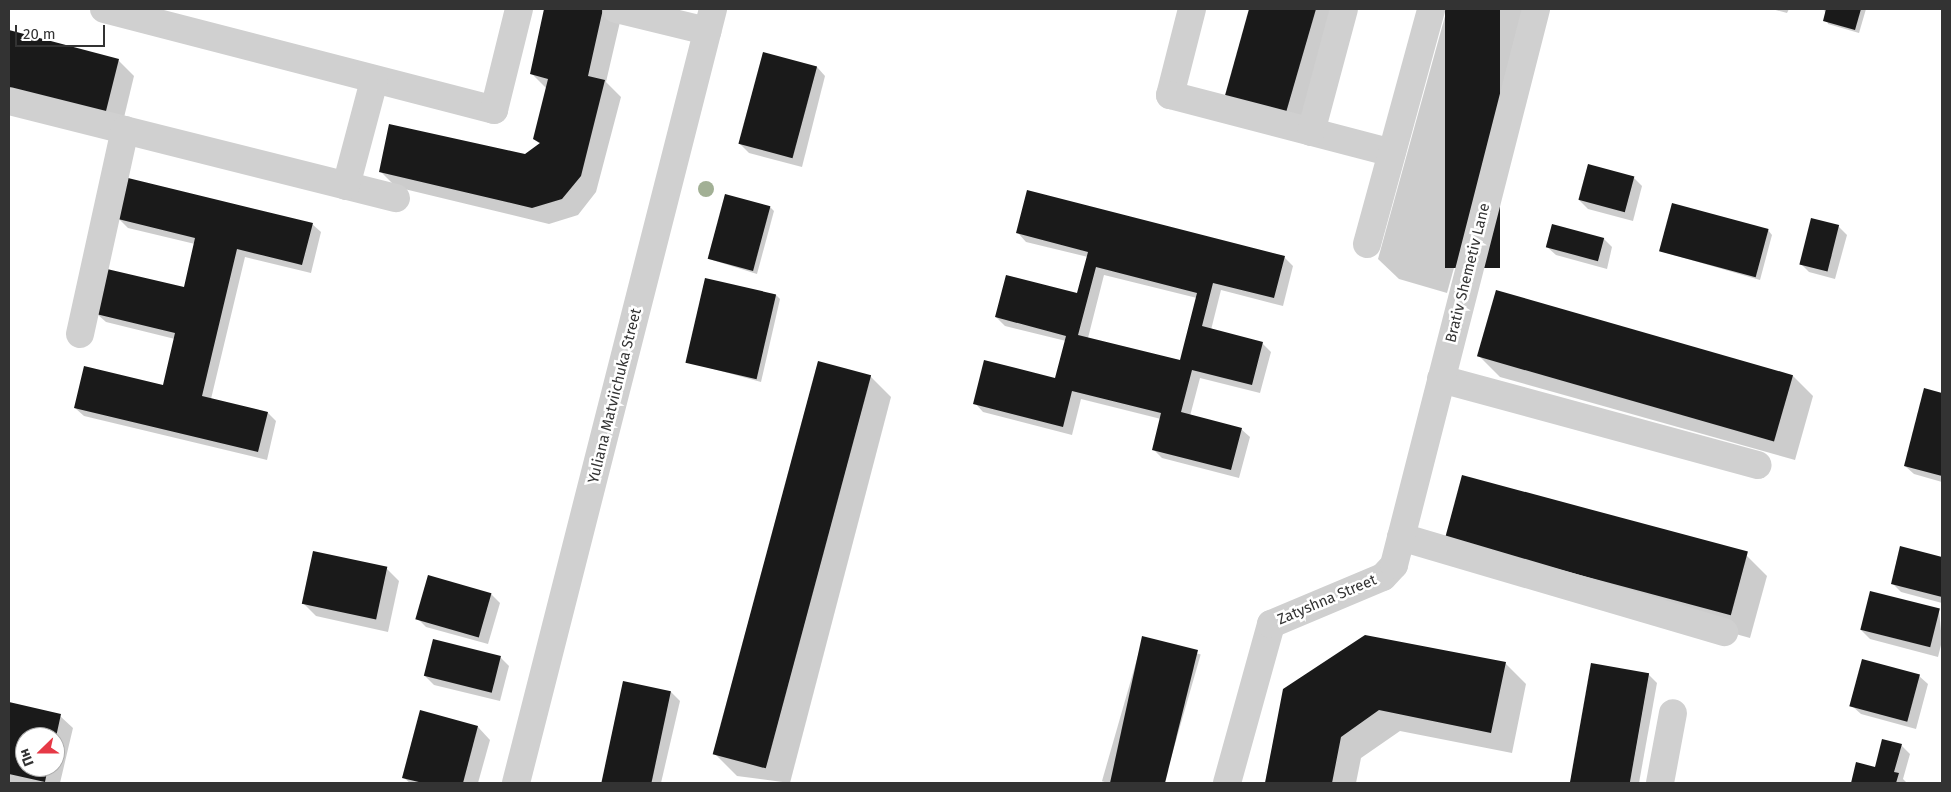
<!DOCTYPE html>
<html>
<head>
<meta charset="utf-8">
<style>
  body { margin:0 }
  #map { position:relative; width:1951px; height:792px; overflow:hidden; background:#fff; font-family:"Fira Sans",sans-serif }
  div>[style] { position:absolute }
  [style*='--x'] { left:calc(var(--x)*1px); top:calc(var(--y)*1px); width:calc(var(--w)*1px); rotate:calc(var(--a)*1deg) }
  .shadow>* { inset:0; background:#0003; transform-origin:0 0 }
  .building>* { inset:0; background:#1a1a1a; transform-origin:0 0 }
  .minor>* { height:28px; margin:-14px; padding:0 14px; transform-origin:14px; border-radius:14px; background:#d0d0d0 }
  .trees>* { width:16px; height:16px; margin:-8px; border-radius:50%; background:#a2b095 }
  span { translate:-50% -50%; white-space:nowrap; text-align:center; line-height:1.15; -webkit-text-stroke:5px #fff; paint-order:stroke }
  .street-label { font-size:15px; color:#333 }
  .frame { position:absolute; inset:0; border:10px solid #333; pointer-events:none }
  .north { position:absolute; left:15px; top:727px; width:50px; height:50px; box-sizing:border-box; background:#fff; border:1px solid #adadad; border-radius:50%; rotate:248deg; font-size:14px; font-weight:700; line-height:20px; text-align:center; color:#333 }
  .north::after { content:''; display:block; margin:auto; width:18px; height:22px; background:#e63946; clip-path:polygon(50% 0,100% 100%,50% 72%,0 100%) }
  .scale { position:absolute; left:15px; top:25px; width:90px; height:22px; box-sizing:border-box; border:2px solid #333; border-top:0; padding-left:6px; font-size:15px; line-height:18px; white-space:nowrap; color:#333; -webkit-text-stroke:4px #fff; paint-order:stroke }
</style>
</head>
<body>
<div id="map">
  <div class="shadow">
    <div style="clip-path:polygon(545px 9px,623px 9px,606px 82px,621px 97px,596px 192px,578px 215px,549px 224px,396px 187px,380px 171px,526px 155px,540px 144px,534px 139px,547px 89px,531px 73px)"></div>
    <div style="clip-path:polygon(1251px 9px,1342px 9px,1306px 136px,1225px 98px)"></div>
    <div style="clip-path:polygon(1447px 9px,1526px 9px,1447px 293px,1399px 279px,1378px 259px)"></div>
    <div style="clip-path:polygon(1772px 9px,1789px 9px,1787px 13px)"></div>
    <div style="clip-path:polygon(1824px 9px,1866px 9px,1859px 33px,1828px 24px)"></div>
    <div style="clip-path:polygon(9px 31px,118px 60px,134px 76px,121px 130px,9px 99px)"></div>
    <div style="clip-path:polygon(817px 67px,825px 76px,802px 167px,749px 153px,740px 144px)"></div>
    <div style="clip-path:polygon(1633px 177px,1642px 186px,1633px 221px,1588px 209px,1579px 200px)"></div>
    <div style="clip-path:polygon(770px 207px,774px 211px,757px 274px,709px 259px)"></div>
    <div style="clip-path:polygon(119px 219px,312px 224px,321px 232px,311px 273px,245px 257px,211px 399px,268px 413px,276px 421px,267px 460px,84px 416px,75px 408px,164px 386px,175px 339px,106px 322px,97px 314px,185px 288px,195px 244px,128px 228px)"></div>
    <div style="clip-path:polygon(1838px 226px,1847px 235px,1835px 279px,1809px 272px,1800px 263px)"></div>
    <div style="clip-path:polygon(1768px 230px,1772px 235px,1760px 280px,1660px 251px)"></div>
    <div style="clip-path:polygon(evenodd,1018px 233px,1284px 257px,1293px 266px,1283px 306px,1221px 290px,1211px 330px,1262px 343px,1271px 352px,1260px 393px,1200px 378px,1190px 416px,1241px 429px,1250px 437px,1239px 478px,1162px 458px,1153px 449px,1161px 419px,1081px 399px,1072px 435px,983px 412px,975px 403px,1056px 379px,1066px 341px,1005px 326px,996px 317px,1078px 294px,1088px 257px,1026px 242px,1018px 233px,1104px 275px,1197px 298px,1181px 362px,1088px 338px,1104px 275px)"></div>
    <div style="clip-path:polygon(1604px 239px,1612px 247px,1607px 269px,1556px 255px,1547px 247px)"></div>
    <div style="clip-path:polygon(776px 295px,780px 299px,761px 382px,688px 362px)"></div>
    <div style="clip-path:polygon(1479px 356px,1792px 375px,1813px 396px,1795px 460px,1500px 377px)"></div>
    <div style="clip-path:polygon(870px 376px,891px 397px,790px 783px,737px 776px,716px 755px)"></div>
    <div style="clip-path:polygon(1925px 390px,1942px 394px,1942px 482px,1914px 474px,1905px 466px)"></div>
    <div style="clip-path:polygon(1901px 547px,1942px 558px,1942px 603px,1901px 592px,1892px 583px)"></div>
    <div style="clip-path:polygon(1746px 555px,1767px 576px,1750px 638px,1467px 559px)"></div>
    <div style="clip-path:polygon(386px 568px,399px 581px,388px 632px,316px 616px,303px 603px)"></div>
    <div style="clip-path:polygon(491px 594px,500px 603px,488px 644px,426px 627px,417px 618px)"></div>
    <div style="clip-path:polygon(1939px 610px,1942px 641px,1938px 657px,1870px 639px,1861px 630px)"></div>
    <div style="left:1143px;top:638px;width:60px;height:149px;rotate:16deg"></div>
    <div style="clip-path:polygon(500px 657px,509px 666px,500px 701px,434px 685px,425px 676px)"></div>
    <div style="clip-path:polygon(1505px 663px,1526px 684px,1512px 753px,1400px 731px,1361px 758px,1356px 783px,1265px 783px,1284px 689px)"></div>
    <div style="clip-path:polygon(1592px 664px,1648px 674px,1657px 683px,1639px 783px,1571px 783px)"></div>
    <div style="clip-path:polygon(1919px 676px,1928px 684px,1916px 729px,1861px 714px,1852px 706px)"></div>
    <div style="clip-path:polygon(624px 682px,671px 692px,680px 701px,661px 783px,602px 783px)"></div>
    <div style="clip-path:polygon(evenodd,9px 703px,60px 716px,73px 728px,60px 783px,9px 782px,9px 703px,25px 737px,55px 737px,55px 767px,25px 767px,25px 737px)"></div>
    <div style="clip-path:polygon(478px 727px,490px 740px,478px 783px,410px 783px,403px 777px)"></div>
    <div style="clip-path:polygon(1901px 745px,1910px 754px,1903px 779px,1907px 783px,1852px 783px,1857px 763px,1876px 768px)"></div>
  </div>
  <div class="building">
    <div style="clip-path:polygon(544px 9px,603px 9px,588px 76px,605px 80px,581px 176px,562px 199px,532px 208px,379px 172px,389px 124px,525px 154px,540px 143px,533px 139px,548px 79px,530px 74px)"></div>
    <div style="clip-path:polygon(1249px 9px,1316px 9px,1285px 116px,1224px 99px)"></div>
    <div style="left:1445px;top:9px;width:55px;height:259px"></div>
    <div style="clip-path:polygon(1826px 9px,1861px 9px,1855px 30px,1823px 21px)"></div>
    <div style="clip-path:polygon(9px 30px,119px 59px,105px 115px,9px 89px)"></div>
    <div style="left:763px;top:52px;width:56px;height:95px;rotate:15deg"></div>
    <div style="left:1588px;top:164px;width:48px;height:37px;rotate:15deg"></div>
    <div style="clip-path:polygon(128px 178px,313px 223px,302px 265px,237px 249px,202px 396px,268px 412px,258px 452px,74px 408px,84px 366px,163px 385px,175px 333px,96px 314px,107px 269px,184px 287px,195px 238px,118px 219px)"></div>
    <div style="clip-path:polygon(evenodd,1027px 190px,1285px 256px,1274px 298px,1213px 283px,1202px 326px,1263px 342px,1252px 385px,1192px 370px,1181px 412px,1242px 428px,1231px 470px,1152px 450px,1161px 413px,1072px 391px,1063px 427px,973px 404px,984px 360px,1055px 378px,1066px 336px,995px 317px,1006px 275px,1077px 293px,1088px 252px,1016px 233px,1027px 190px,1096px 267px,1197px 293px,1180px 360px,1078px 335px,1096px 267px)"></div>
    <div style="left:725px;top:194px;width:47px;height:67px;rotate:15deg"></div>
    <div style="left:1672px;top:203px;width:100px;height:50px;rotate:15deg"></div>
    <div style="left:1811px;top:218px;width:29px;height:48px;rotate:14deg"></div>
    <div style="left:1552px;top:224px;width:54px;height:24px;rotate:15deg"></div>
    <div style="left:705px;top:278px;width:73px;height:87px;rotate:13deg"></div>
    <div style="left:1496px;top:290px;width:309px;height:69px;rotate:16deg"></div>
    <div style="left:818px;top:361px;width:55px;height:407px;rotate:15deg"></div>
    <div style="clip-path:polygon(1924px 388px,1942px 393px,1942px 476px,1904px 466px)"></div>
    <div style="left:1462px;top:475px;width:296px;height:66px;rotate:15deg"></div>
    <div style="clip-path:polygon(1900px 546px,1942px 557px,1942px 597px,1891px 584px)"></div>
    <div style="left:313px;top:551px;width:76px;height:54px;rotate:12deg"></div>
    <div style="left:428px;top:575px;width:66px;height:46px;rotate:16deg"></div>
    <div style="left:1870px;top:591px;width:72px;height:40px;rotate:14deg"></div>
    <div style="clip-path:polygon(1365px 635px,1506px 662px,1491px 733px,1379px 710px,1341px 737px,1332px 783px,1265px 783px,1283px 689px)"></div>
    <div style="clip-path:polygon(1142px 636px,1198px 650px,1165px 783px,1110px 783px)"></div>
    <div style="left:433px;top:639px;width:70px;height:38px;rotate:14deg"></div>
    <div style="left:1862px;top:659px;width:60px;height:49px;rotate:15deg"></div>
    <div style="left:1591px;top:663px;width:59px;height:122px;rotate:10deg"></div>
    <div style="left:623px;top:681px;width:49px;height:104px;rotate:12deg"></div>
    <div style="clip-path:polygon(9px 702px,61px 714px,56px 737px,25px 737px,25px 767px,48px 767px,45px 782px,9px 774px)"></div>
    <div style="clip-path:polygon(420px 710px,478px 726px,463px 783px,423px 783px,402px 778px)"></div>
    <div style="clip-path:polygon(1882px 739px,1902px 744px,1894px 772px,1899px 773px,1896px 783px,1851px 783px,1856px 762px,1875px 767px)"></div>
  </div>
  <div class="minor">
    <div style="--x:104;--y:9;--w:403;--a:14.5"></div>
    <div style="--x:494;--y:110;--w:104;--a:-76.1"></div>
    <div style="--x:616;--y:9;--w:94;--a:13.6"></div>
    <div style="--x:1192;--y:9;--w:89;--a:104.3"></div>
    <div style="--x:1170;--y:95;--w:229;--a:14.6"></div>
    <div style="--x:9;--y:101;--w:399;--a:14.1"></div>
    <div style="--x:1311;--y:132;--w:127;--a:-75"></div>
    <div style="--x:346;--y:186;--w:109;--a:-75.1"></div>
    <div style="--x:1367;--y:244;--w:243;--a:-74.7"></div>
    <div style="--x:80;--y:334;--w:209;--a:-77.6"></div>
    <div style="--x:1441;--y:379;--w:328;--a:15.2"></div>
    <div style="--x:1401;--y:537;--w:337;--a:16.4"></div>
    <div style="--x:516;--y:783;--w:799;--a:-75.72"></div>
    <div style="--x:1227;--y:783;--w:165;--a:-74.5"></div>
    <div style="--x:1271;--y:624;--w:121;--a:-22.8"></div>
    <div style="--x:1383;--y:577;--w:16;--a:-47"></div>
    <div style="--x:1394;--y:565;--w:574;--a:-75.67"></div>
    <div style="--x:1660;--y:783;--w:71;--a:-79.5"></div>
  </div>
  <div class="trees">
    <div style="left:706px;top:189px"></div>
  </div>
  <div class="street-label">
    <span style="left:1468px;top:273px;rotate:-76deg">Brativ Shemetiv Lane</span>
    <span style="left:615px;top:396px;rotate:-76deg">Yuliana Matviichuka Street</span>
    <span style="left:1327px;top:600px;rotate:-23deg">Zatyshna Street</span>
  </div>
  <div class="frame"></div>
  <div class="north">Пн</div>
  <div class="scale">20 m</div>
</div>
</body>
</html>
